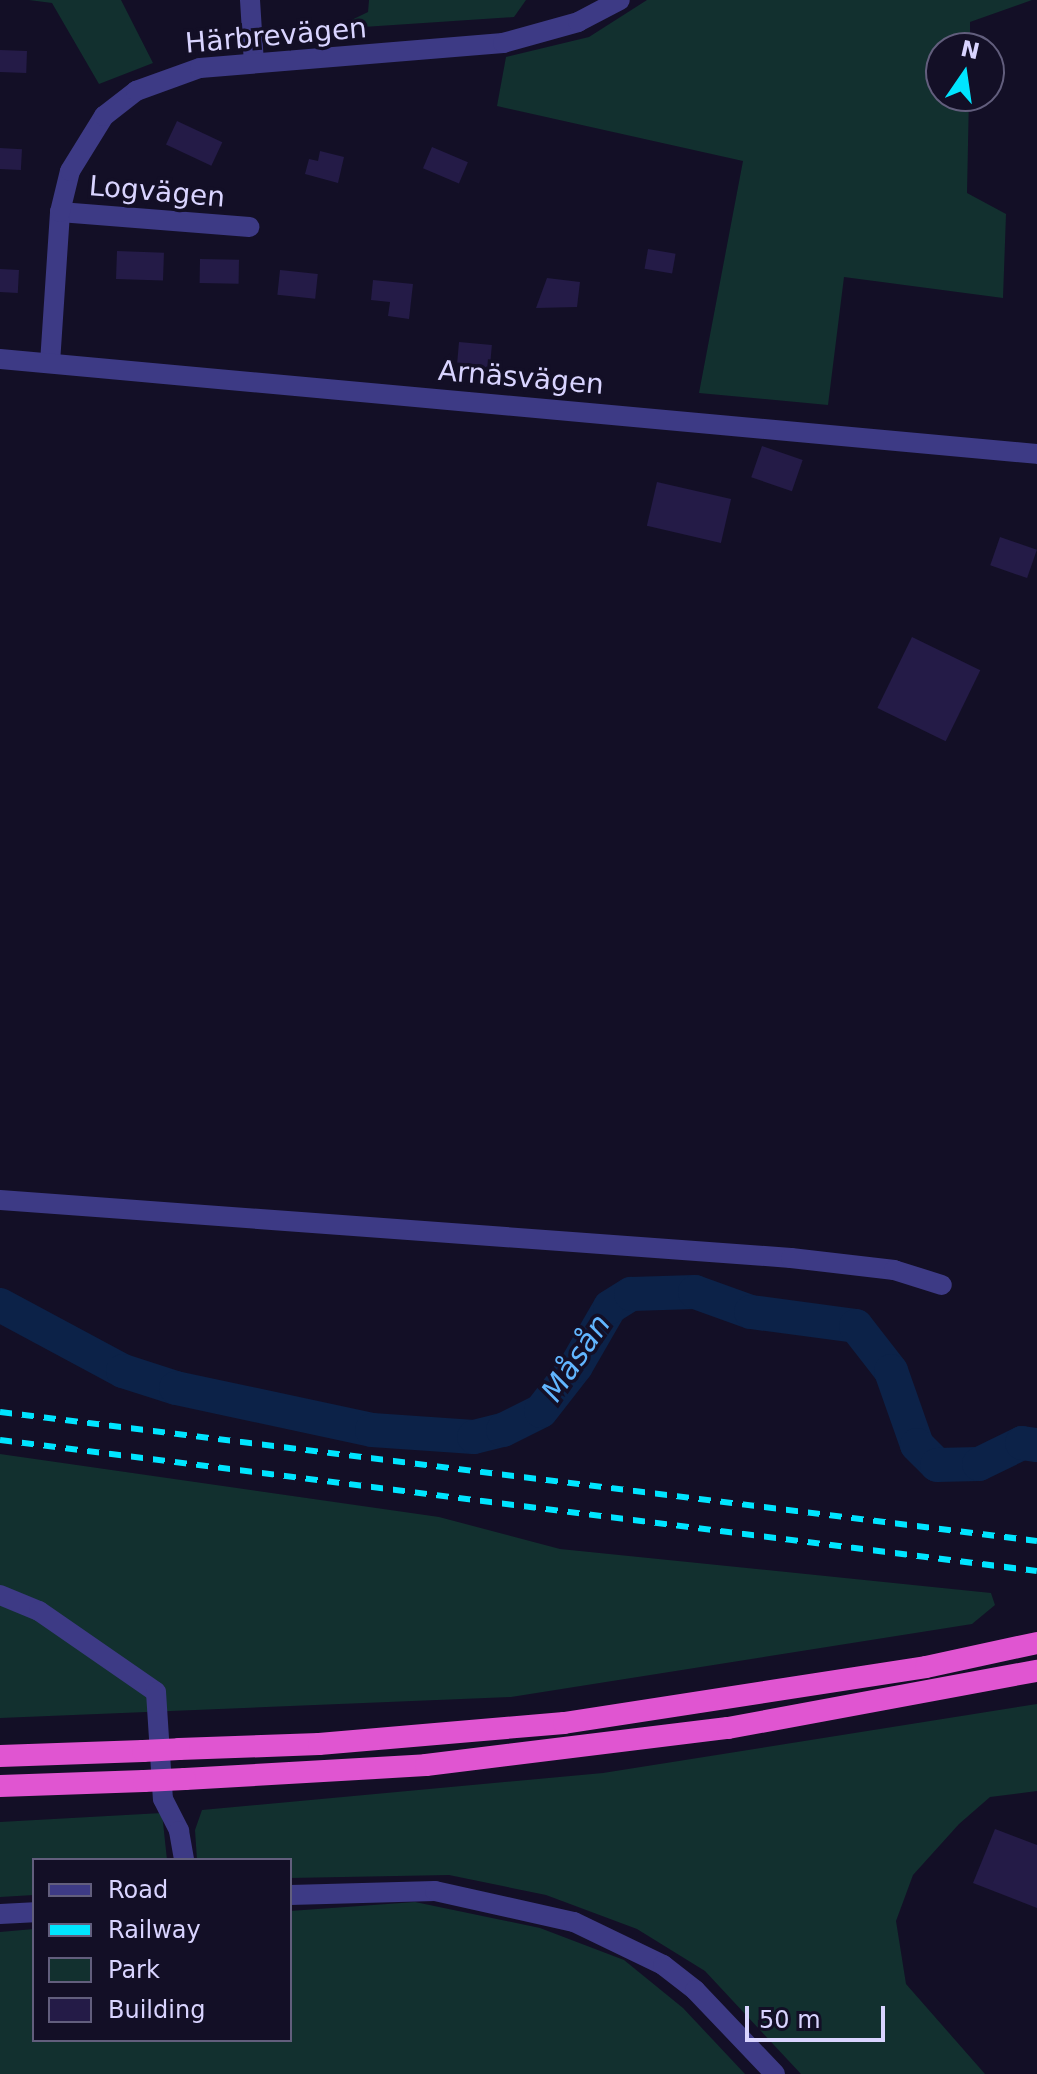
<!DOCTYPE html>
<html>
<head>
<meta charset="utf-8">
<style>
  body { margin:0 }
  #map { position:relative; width:1037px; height:2074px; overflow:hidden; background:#130f26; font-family:"DejaVu Sans",sans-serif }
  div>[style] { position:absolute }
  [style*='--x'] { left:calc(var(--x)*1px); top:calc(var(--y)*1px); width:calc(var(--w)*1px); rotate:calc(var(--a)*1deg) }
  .green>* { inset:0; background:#12302f }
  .river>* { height:34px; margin:-17px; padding:0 17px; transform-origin:17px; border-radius:17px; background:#0c2248 }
  .building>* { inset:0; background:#241b47; transform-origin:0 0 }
  .minor>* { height:20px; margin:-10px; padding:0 10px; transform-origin:10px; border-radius:10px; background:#3d3a85 }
  .tertiary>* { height:20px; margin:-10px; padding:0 10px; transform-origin:10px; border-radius:10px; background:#3d3a85 }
  .trunk>* { height:22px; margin:-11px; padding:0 11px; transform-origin:11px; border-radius:11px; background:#e055d1 }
  .rail>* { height:6px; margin-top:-3px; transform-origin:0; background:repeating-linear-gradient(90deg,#00e5ff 0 12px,transparent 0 22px) }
  .trunk-bridge>* { height:22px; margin:-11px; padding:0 11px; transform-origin:11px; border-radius:11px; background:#e055d1 }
  span { translate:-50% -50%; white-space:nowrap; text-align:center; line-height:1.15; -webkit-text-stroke:7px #130f26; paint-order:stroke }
  .street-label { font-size:28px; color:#d9d4ff }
  .water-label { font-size:30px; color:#62b6ff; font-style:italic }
  .legend { position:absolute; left:32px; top:1858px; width:260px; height:184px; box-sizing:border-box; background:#130f26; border:2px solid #625e7d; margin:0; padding:10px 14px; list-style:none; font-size:24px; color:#d9d4ff }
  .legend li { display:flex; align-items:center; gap:16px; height:40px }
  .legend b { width:40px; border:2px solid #625e7d }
  .north { position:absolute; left:925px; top:32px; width:80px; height:80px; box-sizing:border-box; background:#130f26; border:2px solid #625e7d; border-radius:50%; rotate:13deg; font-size:22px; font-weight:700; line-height:32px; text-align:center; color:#d9d4ff }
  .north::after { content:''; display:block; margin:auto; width:28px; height:36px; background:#00e5ff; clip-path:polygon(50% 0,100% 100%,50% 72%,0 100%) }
  .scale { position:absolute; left:745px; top:2006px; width:140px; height:36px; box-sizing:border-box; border:4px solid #d9d4ff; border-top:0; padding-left:10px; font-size:24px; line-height:28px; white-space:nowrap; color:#d9d4ff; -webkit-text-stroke:6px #130f26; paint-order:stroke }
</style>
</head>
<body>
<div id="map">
  <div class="green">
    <div style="clip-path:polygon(29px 0,121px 0,153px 63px,99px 84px,52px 3px)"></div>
    <div style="clip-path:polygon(369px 0,526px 0,514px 17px,333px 29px,368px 12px)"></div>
    <div style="clip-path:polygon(647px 0,1032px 0,970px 22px,970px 48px,941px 48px,941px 96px,969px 96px,967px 193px,1006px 214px,1003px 298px,844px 277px,828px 405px,699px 393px,743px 161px,497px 106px,506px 57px,589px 37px)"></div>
    <div style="clip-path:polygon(0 1454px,439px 1517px,560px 1549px,991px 1593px,995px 1605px,972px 1624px,511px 1697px,0 1718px)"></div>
    <div style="clip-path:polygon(1037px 1704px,1037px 1791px,990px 1797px,959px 1824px,913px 1875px,896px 1921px,906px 1984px,985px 2074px,801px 2074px,705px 1971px,637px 1929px,546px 1895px,449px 1875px,290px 1878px,290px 1860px,197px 1860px,195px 1830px,202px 1810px,603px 1773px)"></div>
    <div style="clip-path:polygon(162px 1813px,167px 1860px,34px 1860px,34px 1895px,0 1897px,0 1822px)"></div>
    <div style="clip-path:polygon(415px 1902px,540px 1928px,624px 1960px,683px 2008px,745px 2074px,0 2074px,0 1932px,34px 1929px,34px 2040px,290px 2040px,290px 1911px)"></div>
  </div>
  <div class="river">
    <div style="--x:0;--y:1305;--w:140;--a:28.2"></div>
    <div style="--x:123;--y:1371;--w:56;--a:17.8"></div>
    <div style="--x:176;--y:1388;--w:200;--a:12.1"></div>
    <div style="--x:372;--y:1430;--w:102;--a:3.9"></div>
    <div style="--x:474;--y:1437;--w:30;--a:-14"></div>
    <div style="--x:503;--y:1430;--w:42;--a:-26.6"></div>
    <div style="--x:541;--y:1411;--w:57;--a:-52.1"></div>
    <div style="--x:576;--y:1366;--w:68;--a:-60"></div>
    <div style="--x:610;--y:1307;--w:25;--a:-32"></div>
    <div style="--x:631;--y:1294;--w:64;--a:-1.8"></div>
    <div style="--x:695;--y:1292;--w:59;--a:19.7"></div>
    <div style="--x:751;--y:1312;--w:106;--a:7.6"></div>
    <div style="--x:856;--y:1326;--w:57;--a:52.1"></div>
    <div style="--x:891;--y:1371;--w:78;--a:70.6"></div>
    <div style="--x:917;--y:1445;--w:28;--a:45"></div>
    <div style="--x:937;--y:1465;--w:42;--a:-1.4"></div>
    <div style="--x:979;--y:1464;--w:48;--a:-26"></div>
    <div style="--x:1022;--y:1443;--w:15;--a:8"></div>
  </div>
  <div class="building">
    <div style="left:0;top:50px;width:27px;height:22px;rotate:2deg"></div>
    <div style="left:177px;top:121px;width:50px;height:26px;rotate:25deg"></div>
    <div style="left:432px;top:147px;width:39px;height:23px;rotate:23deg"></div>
    <div style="left:0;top:148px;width:22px;height:21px;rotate:3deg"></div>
    <div style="clip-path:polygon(320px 151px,344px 157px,338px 183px,305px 174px,309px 159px,318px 161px)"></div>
    <div style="left:648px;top:249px;width:28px;height:20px;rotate:10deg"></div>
    <div style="left:117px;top:251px;width:47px;height:28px;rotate:2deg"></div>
    <div style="left:200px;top:259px;width:39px;height:24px;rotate:1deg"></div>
    <div style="left:0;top:269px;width:19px;height:23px;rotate:3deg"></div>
    <div style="left:280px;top:270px;width:38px;height:25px;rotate:6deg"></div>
    <div style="clip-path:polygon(547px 278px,580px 282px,577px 307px,536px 308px)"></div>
    <div style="clip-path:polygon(373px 280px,413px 284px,409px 319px,388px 316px,390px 302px,371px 300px)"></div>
    <div style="left:459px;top:342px;width:33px;height:23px;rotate:5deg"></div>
    <div style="left:762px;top:446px;width:43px;height:33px;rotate:19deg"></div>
    <div style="left:657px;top:482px;width:76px;height:45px;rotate:13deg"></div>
    <div style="left:1000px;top:537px;width:39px;height:30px;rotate:19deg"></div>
    <div style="left:912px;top:637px;width:76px;height:79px;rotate:26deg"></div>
    <div style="clip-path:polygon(995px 1829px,1037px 1845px,1037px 1908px,973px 1883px)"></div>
  </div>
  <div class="minor">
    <div style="--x:250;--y:0;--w:63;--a:86.4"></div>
    <div style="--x:60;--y:212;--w:190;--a:4.5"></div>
    <div style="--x:50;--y:363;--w:151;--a:-86.2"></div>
    <div style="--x:60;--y:212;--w:42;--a:-76.3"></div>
    <div style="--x:70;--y:171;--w:65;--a:-58.3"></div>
    <div style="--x:104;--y:116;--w:41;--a:-38"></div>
    <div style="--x:136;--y:91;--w:68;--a:-19.8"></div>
    <div style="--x:200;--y:68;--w:304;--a:-4.7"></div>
    <div style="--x:503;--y:43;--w:78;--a:-15.6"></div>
    <div style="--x:578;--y:22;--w:47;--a:-27.6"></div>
    <div style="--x:0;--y:1200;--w:793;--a:4.19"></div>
    <div style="--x:791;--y:1258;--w:104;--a:6.6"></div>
    <div style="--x:894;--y:1270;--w:50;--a:17.4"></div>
    <div style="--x:0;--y:1595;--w:42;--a:22.3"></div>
    <div style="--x:39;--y:1611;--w:142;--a:34.7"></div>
    <div style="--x:156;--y:1692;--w:107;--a:86.3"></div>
    <div style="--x:163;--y:1799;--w:36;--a:63"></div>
    <div style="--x:179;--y:1831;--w:29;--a:80"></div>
    <div style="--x:290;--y:1895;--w:145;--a:-1.6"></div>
    <div style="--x:435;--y:1891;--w:142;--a:12.6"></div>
    <div style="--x:574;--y:1922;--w:99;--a:25.8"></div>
    <div style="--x:663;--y:1965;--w:41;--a:38"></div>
    <div style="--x:695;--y:1990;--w:116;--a:46.4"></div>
    <div style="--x:0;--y:1914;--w:34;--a:-3"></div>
  </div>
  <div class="tertiary">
    <div style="--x:0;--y:359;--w:1041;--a:5.23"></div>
  </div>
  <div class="trunk">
    <div style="--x:179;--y:1749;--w:140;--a:-2"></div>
    <div style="--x:319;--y:1744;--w:246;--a:-4.9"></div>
    <div style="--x:564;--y:1723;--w:366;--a:-8.8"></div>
    <div style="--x:926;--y:1667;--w:114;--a:-12.2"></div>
    <div style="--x:0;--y:1756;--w:143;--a:-2"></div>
    <div style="--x:185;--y:1779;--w:241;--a:-3.3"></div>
    <div style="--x:426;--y:1765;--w:304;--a:-7"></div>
    <div style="--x:728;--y:1728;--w:314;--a:-10.5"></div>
    <div style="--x:0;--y:1786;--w:144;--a:-2"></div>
  </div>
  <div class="rail">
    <div style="--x:0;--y:1412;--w:1045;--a:7.09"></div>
    <div style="--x:0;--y:1440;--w:1045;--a:7.2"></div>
  </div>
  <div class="trunk-bridge">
    <div style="--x:143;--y:1751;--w:36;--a:-3"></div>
    <div style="--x:144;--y:1781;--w:41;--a:-2.8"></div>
  </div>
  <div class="street-label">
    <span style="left:276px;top:36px;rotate:-5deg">Härbrevägen</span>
    <span style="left:157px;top:192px;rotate:5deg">Logvägen</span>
    <span style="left:521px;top:378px;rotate:5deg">Arnäsvägen</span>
  </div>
  <div class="water-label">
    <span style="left:576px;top:1358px;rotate:-56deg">Måsån</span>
  </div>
  <ul class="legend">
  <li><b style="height:10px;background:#3d3a85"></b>Road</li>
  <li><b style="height:10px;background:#00e5ff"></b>Railway</li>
  <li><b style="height:22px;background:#12302f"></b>Park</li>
  <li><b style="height:22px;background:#241b47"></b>Building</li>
  </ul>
  <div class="north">N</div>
  <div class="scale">50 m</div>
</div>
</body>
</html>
